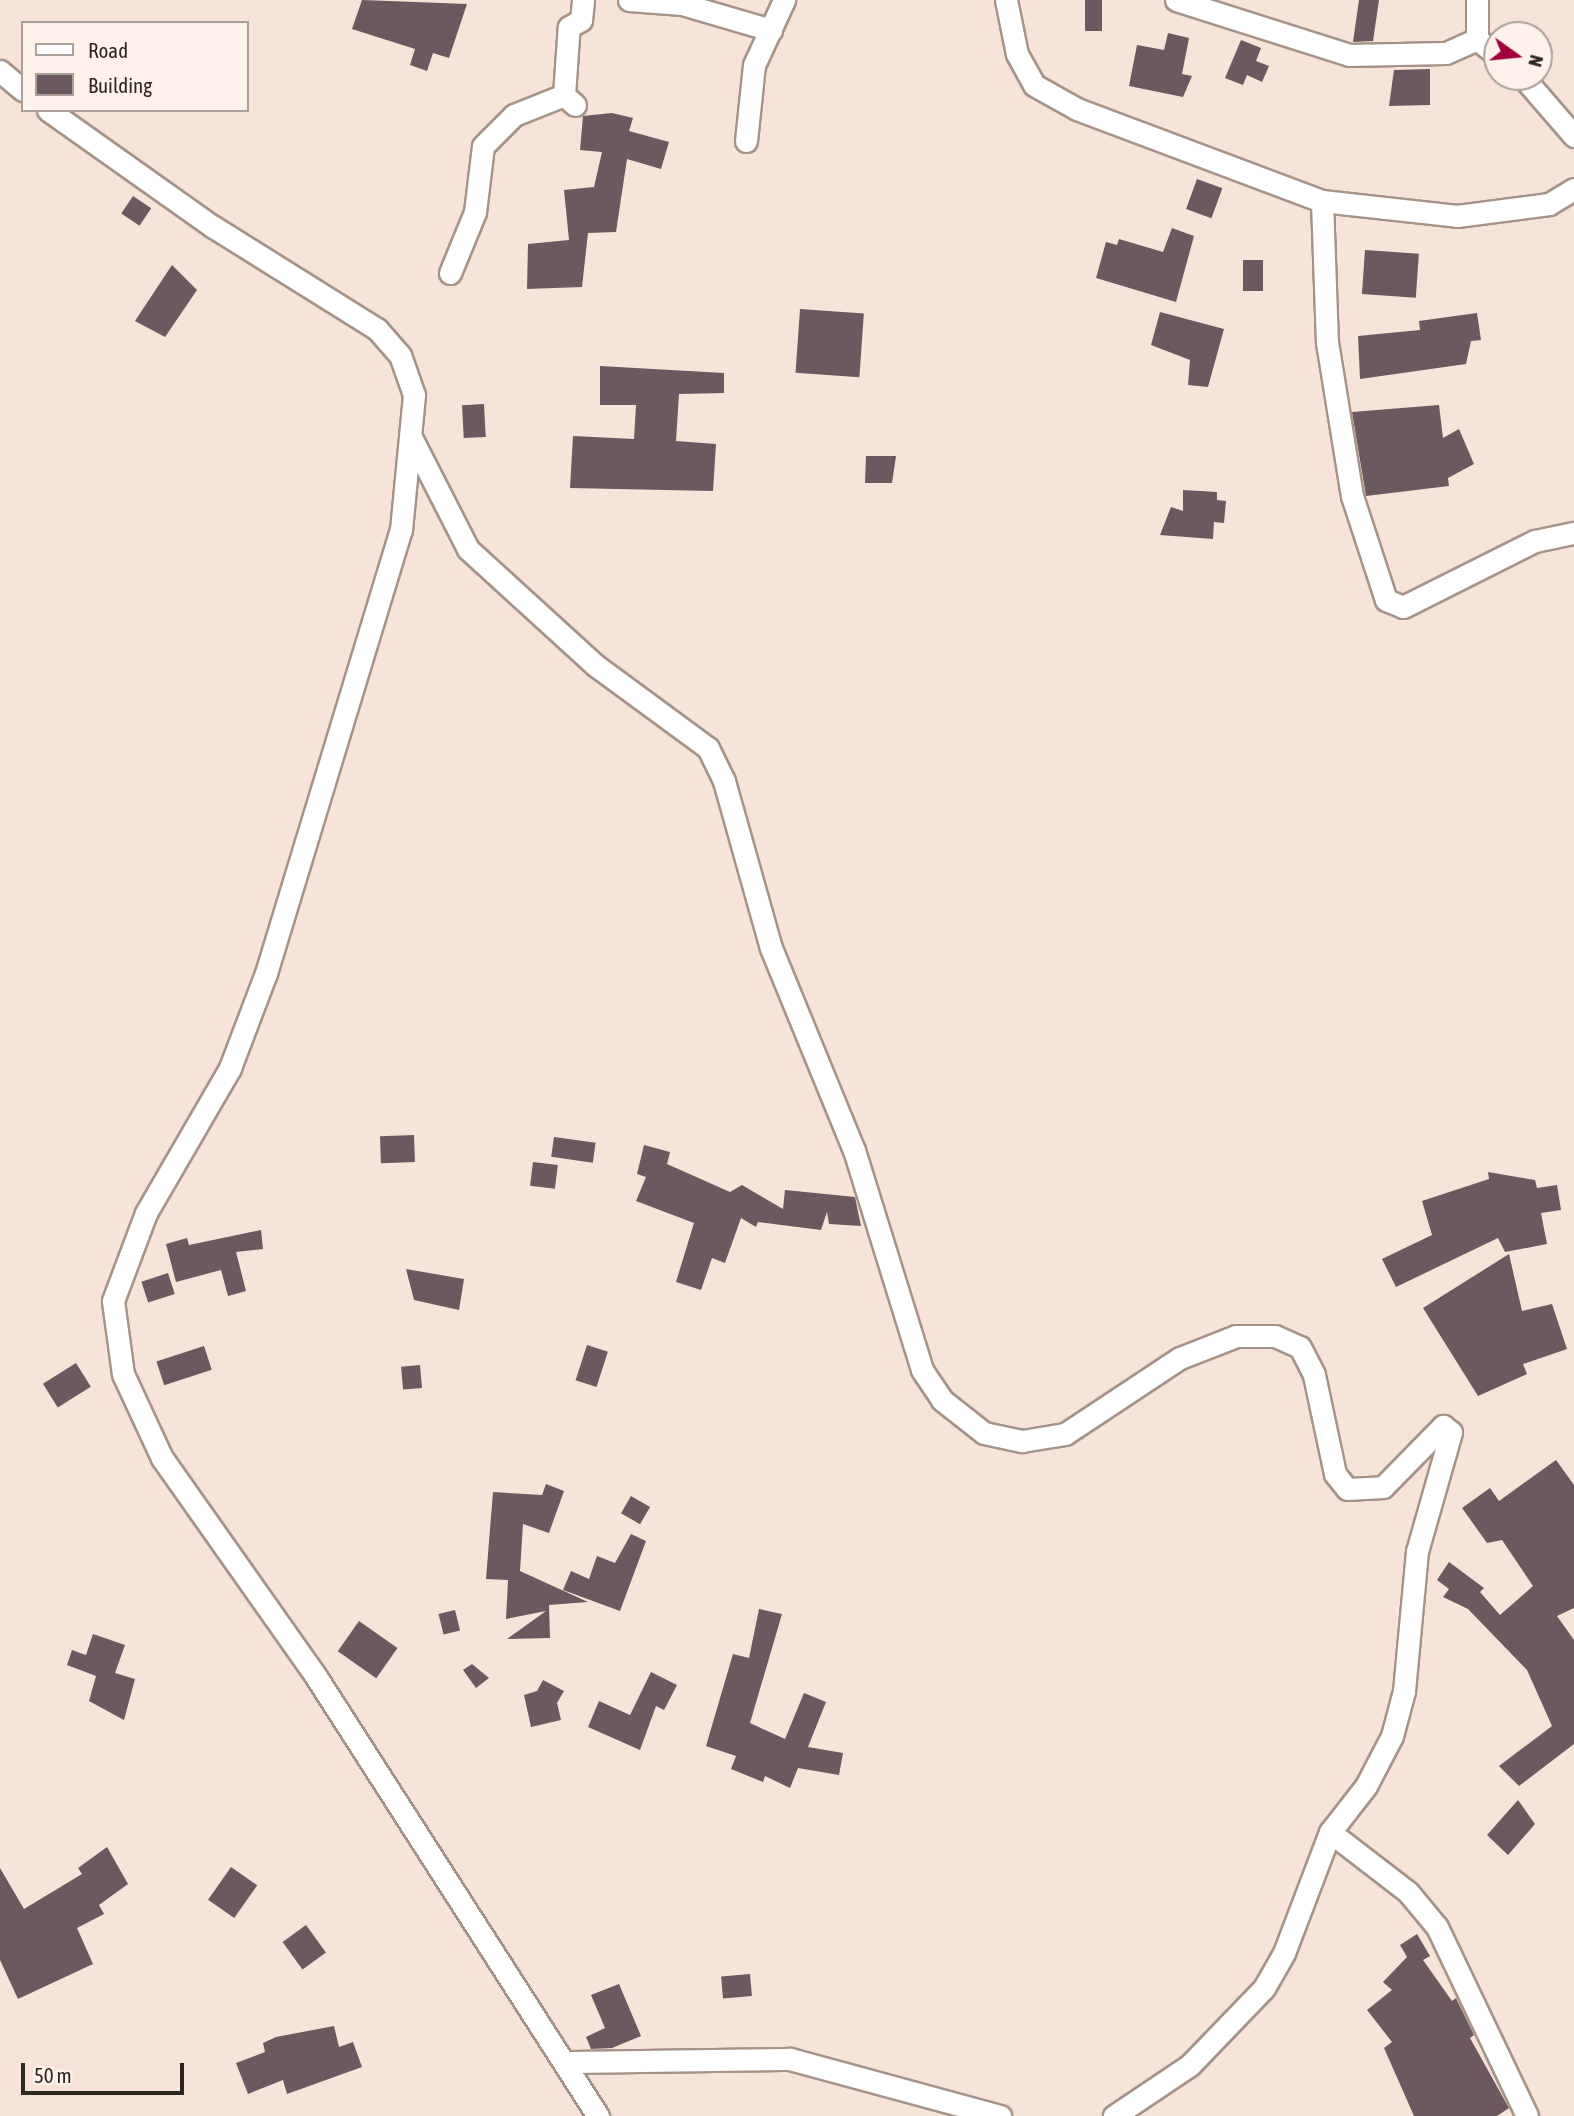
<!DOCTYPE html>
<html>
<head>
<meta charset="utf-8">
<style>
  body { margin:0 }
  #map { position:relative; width:1574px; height:2116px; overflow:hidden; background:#f7e3d7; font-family:"Asap Condensed",sans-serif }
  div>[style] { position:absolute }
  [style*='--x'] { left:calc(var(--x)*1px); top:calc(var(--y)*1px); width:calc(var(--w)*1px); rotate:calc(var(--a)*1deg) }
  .building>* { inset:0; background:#6c585f; transform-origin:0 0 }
  .roads { filter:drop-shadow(2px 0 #a69388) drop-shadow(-2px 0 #a69388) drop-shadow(0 2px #a69388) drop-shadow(0 -2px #a69388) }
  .minor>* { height:21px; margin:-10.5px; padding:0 10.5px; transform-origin:10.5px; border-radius:10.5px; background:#fff }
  span { translate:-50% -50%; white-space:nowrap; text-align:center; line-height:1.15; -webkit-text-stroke:7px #fef2ea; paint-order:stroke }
  .legend { position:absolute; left:21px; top:21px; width:228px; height:91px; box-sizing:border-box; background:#fef2ea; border:2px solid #aaa09a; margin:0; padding:9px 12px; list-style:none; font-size:21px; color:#2d2621 }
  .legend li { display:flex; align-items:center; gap:14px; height:35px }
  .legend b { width:35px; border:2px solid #aaa09a }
  .north { position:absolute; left:1483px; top:21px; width:70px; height:70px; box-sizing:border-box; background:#fef2ea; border:2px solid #aaa09a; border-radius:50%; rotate:105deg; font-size:19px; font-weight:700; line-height:28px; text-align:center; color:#2d2621 }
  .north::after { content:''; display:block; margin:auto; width:24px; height:32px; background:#a1013a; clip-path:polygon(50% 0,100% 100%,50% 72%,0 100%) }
  .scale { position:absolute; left:21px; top:2063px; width:163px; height:32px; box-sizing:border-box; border:4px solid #2d2621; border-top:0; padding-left:9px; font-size:21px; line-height:24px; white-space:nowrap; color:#2d2621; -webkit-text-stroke:5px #fef2ea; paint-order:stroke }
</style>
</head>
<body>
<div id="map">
  <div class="building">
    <div style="clip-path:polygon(362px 0,467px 4px,449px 58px,433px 53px,427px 71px,410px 65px,415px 49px,352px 29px)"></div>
    <div style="left:1085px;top:0;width:17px;height:31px"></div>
    <div style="clip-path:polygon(1359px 0,1379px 0,1373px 41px,1353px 42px)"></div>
    <div style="clip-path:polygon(1168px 33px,1189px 38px,1182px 74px,1192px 76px,1183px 97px,1129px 86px,1137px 45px,1164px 50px)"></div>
    <div style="clip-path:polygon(1241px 40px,1261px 48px,1256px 61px,1269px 66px,1262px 82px,1247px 75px,1243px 85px,1225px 78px)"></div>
    <div style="clip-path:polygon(1430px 69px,1430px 105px,1389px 106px,1394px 70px)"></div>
    <div style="clip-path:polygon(612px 113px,633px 118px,629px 131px,669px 142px,661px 169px,627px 159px,616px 232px,588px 233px,582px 287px,527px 289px,528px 244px,569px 240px,564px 190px,594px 187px,602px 152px,580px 150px,583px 116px)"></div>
    <div style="left:1197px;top:179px;width:27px;height:32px;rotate:20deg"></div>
    <div style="left:133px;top:196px;width:22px;height:21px;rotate:34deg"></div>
    <div style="clip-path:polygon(1172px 228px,1194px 236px,1176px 302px,1096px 278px,1106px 242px,1117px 245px,1119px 239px,1163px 252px)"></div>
    <div style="left:1365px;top:250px;width:54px;height:44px;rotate:4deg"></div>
    <div style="left:1243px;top:260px;width:20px;height:31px"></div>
    <div style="clip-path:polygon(172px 265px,197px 290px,165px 337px,135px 321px)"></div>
    <div style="left:800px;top:309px;width:64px;height:64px;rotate:4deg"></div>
    <div style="clip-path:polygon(1160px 312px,1224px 329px,1208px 387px,1188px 385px,1190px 360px,1151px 345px)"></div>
    <div style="clip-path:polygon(1477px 313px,1481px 340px,1471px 341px,1466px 364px,1360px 379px,1358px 336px,1420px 330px,1419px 321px)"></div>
    <div style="clip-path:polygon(600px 366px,724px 373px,724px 393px,679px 394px,676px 441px,716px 444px,713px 491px,570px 488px,573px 436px,634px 439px,636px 405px,600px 405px)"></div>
    <div style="left:484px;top:404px;width:33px;height:22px;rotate:87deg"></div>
    <div style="clip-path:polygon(1439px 405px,1443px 438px,1459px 429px,1474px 464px,1448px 478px,1449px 486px,1366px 496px,1352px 412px)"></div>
    <div style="clip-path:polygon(866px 456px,896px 456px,892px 483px,865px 483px)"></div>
    <div style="clip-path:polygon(1183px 490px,1217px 492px,1217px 500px,1226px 501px,1224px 523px,1214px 522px,1213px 539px,1160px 535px,1171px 507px,1183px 511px)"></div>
    <div style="left:414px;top:1135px;width:27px;height:34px;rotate:88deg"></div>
    <div style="left:554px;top:1137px;width:42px;height:20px;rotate:8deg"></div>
    <div style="clip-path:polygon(644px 1145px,670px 1152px,667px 1164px,730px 1192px,742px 1185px,783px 1209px,785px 1190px,855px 1197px,861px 1226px,829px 1224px,827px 1212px,821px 1230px,758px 1222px,756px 1227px,741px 1218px,725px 1263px,712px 1258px,701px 1290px,676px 1282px,694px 1223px,636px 1201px,646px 1177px,637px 1174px)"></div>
    <div style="left:533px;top:1162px;width:25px;height:24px;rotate:7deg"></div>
    <div style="clip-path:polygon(1488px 1172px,1535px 1180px,1537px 1188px,1557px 1185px,1561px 1210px,1541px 1213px,1547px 1244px,1505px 1252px,1498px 1238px,1396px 1287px,1382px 1259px,1432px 1235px,1422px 1201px,1489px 1179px)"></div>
    <div style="clip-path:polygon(261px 1230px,263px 1249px,236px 1252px,246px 1291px,228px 1296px,221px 1270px,176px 1282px,166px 1244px,187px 1238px,189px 1245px)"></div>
    <div style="clip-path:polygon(1509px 1254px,1522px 1311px,1552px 1304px,1567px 1349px,1523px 1364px,1527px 1374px,1478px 1396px,1423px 1308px)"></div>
    <div style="clip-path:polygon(406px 1269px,464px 1279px,459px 1310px,414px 1300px)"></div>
    <div style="left:168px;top:1273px;width:22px;height:28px;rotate:72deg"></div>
    <div style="left:587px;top:1345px;width:22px;height:37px;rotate:18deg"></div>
    <div style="left:204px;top:1346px;width:25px;height:50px;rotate:72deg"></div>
    <div style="left:76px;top:1363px;width:28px;height:39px;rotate:58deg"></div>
    <div style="left:420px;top:1365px;width:23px;height:19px;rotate:85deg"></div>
    <div style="clip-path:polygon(1556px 1460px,1574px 1485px,1574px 1608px,1557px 1616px,1574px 1640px,1574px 1744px,1519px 1786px,1499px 1766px,1552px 1726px,1527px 1670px,1468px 1609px,1443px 1597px,1449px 1589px,1437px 1580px,1449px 1562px,1484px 1588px,1480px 1592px,1500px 1615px,1533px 1586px,1502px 1540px,1487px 1543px,1462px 1508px,1490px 1488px,1499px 1501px)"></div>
    <div style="clip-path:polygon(546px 1484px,564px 1491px,549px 1533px,523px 1524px,520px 1571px,588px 1602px,549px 1605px,550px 1638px,507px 1639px,546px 1611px,506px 1619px,508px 1580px,486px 1579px,493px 1492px,542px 1495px)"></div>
    <div style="left:631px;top:1496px;width:22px;height:20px;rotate:30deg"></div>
    <div style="clip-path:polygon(631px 1534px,646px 1541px,620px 1611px,563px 1590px,571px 1571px,589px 1579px,597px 1556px,615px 1563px)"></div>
    <div style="clip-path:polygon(759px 1609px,782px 1614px,750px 1723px,785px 1739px,804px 1693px,826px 1702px,808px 1747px,843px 1753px,839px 1775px,798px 1768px,790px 1788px,765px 1776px,763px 1782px,731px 1769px,736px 1756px,706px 1746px,733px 1654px,749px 1658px)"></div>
    <div style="left:455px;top:1610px;width:21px;height:17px;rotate:76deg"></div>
    <div style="left:359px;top:1621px;width:47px;height:37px;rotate:35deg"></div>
    <div style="clip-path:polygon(93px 1634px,125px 1645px,115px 1673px,135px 1679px,124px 1720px,89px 1701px,96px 1676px,67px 1665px,72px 1650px,86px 1655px)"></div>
    <div style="clip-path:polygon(472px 1664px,489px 1678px,476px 1688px,463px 1670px)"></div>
    <div style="clip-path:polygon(651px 1672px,677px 1685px,664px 1710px,656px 1706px,640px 1750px,588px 1727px,599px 1701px,630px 1715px)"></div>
    <div style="clip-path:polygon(543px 1680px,564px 1691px,557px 1703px,561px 1720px,531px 1727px,524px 1695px,537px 1691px)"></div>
    <div style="clip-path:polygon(1518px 1800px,1535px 1824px,1508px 1855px,1487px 1835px)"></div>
    <div style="clip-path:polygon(107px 1847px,128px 1884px,99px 1905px,104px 1914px,77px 1928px,93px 1964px,18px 1999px,0 1960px,0 1868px,24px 1909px,82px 1874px,78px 1868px)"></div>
    <div style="left:231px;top:1867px;width:32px;height:40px;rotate:35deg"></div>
    <div style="left:306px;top:1925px;width:34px;height:29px;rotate:54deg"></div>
    <div style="clip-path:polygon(1417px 1934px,1430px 1956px,1423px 1960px,1452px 2001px,1456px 1998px,1474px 2035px,1470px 2038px,1509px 2108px,1497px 2116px,1414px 2116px,1384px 2048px,1392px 2042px,1367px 2010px,1392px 1990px,1383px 1982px,1407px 1957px,1400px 1945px)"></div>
    <div style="left:750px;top:1974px;width:22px;height:29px;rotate:85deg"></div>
    <div style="clip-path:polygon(619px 1984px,641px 2036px,612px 2048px,591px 2049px,586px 2037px,605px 2028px,591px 1995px)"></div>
    <div style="clip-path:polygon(334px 2026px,339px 2047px,353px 2042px,362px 2067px,287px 2094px,283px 2080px,248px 2094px,236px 2063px,265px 2052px,263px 2043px,276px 2037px)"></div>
  </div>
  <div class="roads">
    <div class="minor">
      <div style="--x:629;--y:0;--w:53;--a:4.3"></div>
      <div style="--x:682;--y:4;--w:93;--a:16.3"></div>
      <div style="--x:1006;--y:0;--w:55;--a:78.5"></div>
      <div style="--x:1017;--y:54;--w:35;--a:61"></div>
      <div style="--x:1034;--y:85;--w:49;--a:29.2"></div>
      <div style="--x:1077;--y:109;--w:262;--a:20.6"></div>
      <div style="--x:1322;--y:201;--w:136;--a:6.3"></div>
      <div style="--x:1457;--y:216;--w:93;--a:-7.4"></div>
      <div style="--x:1549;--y:204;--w:29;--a:-31"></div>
      <div style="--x:1176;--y:0;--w:182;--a:17.6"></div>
      <div style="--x:1349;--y:55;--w:97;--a:-1.2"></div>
      <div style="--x:1446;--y:53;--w:34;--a:-24"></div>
      <div style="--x:1477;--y:0;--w:39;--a:90"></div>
      <div style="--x:1477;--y:39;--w:26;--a:39"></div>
      <div style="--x:0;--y:71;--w:30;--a:40"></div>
      <div style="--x:1523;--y:77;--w:78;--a:49.2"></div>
      <div style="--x:575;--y:105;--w:15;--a:-138"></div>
      <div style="--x:564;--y:95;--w:29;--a:-86"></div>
      <div style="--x:566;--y:66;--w:39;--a:-86"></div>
      <div style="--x:569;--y:27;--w:14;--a:-30"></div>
      <div style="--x:581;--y:20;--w:20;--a:-84"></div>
      <div style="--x:48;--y:110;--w:201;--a:35.3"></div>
      <div style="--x:212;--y:226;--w:195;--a:32"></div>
      <div style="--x:377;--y:329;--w:35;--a:49"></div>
      <div style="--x:400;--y:355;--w:42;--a:70.7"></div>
      <div style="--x:414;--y:395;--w:135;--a:95.5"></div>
      <div style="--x:401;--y:529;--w:464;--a:106.9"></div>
      <div style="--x:266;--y:973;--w:102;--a:110.8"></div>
      <div style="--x:230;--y:1068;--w:168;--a:120.1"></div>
      <div style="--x:146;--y:1213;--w:94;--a:110.6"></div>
      <div style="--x:113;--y:1301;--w:74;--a:82.2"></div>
      <div style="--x:123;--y:1374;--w:93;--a:65.1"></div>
      <div style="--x:162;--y:1458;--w:266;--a:54.8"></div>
      <div style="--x:315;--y:1675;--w:524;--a:57.31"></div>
      <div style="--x:746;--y:141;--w:76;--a:-84"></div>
      <div style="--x:754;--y:65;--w:72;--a:-65.2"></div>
      <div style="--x:1322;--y:201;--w:141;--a:88"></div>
      <div style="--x:1327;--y:342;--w:156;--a:80.8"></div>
      <div style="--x:1352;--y:496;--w:109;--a:71.9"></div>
      <div style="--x:1386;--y:600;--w:18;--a:22"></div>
      <div style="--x:1403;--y:607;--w:148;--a:-26.6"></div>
      <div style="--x:1535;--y:541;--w:40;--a:-12"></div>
      <div style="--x:450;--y:273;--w:66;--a:-67.7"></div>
      <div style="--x:475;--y:212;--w:66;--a:-83.1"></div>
      <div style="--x:483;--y:146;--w:44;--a:-45"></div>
      <div style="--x:514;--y:115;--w:54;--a:-21.8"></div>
      <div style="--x:412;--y:439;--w:123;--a:63"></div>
      <div style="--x:468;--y:549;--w:172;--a:42.4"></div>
      <div style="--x:595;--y:665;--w:140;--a:36.3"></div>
      <div style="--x:708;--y:748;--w:37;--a:64"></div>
      <div style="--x:724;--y:781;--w:173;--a:74.3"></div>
      <div style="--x:771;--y:948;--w:218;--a:67.7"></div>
      <div style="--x:854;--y:1150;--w:230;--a:72.8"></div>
      <div style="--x:922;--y:1370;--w:36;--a:56"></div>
      <div style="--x:942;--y:1400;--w:53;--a:38.2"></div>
      <div style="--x:984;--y:1433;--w:39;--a:12"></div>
      <div style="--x:1022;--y:1441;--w:44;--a:-9.2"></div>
      <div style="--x:1065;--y:1434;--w:138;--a:-33.5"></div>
      <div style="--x:1180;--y:1358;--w:60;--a:-21.4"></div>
      <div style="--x:1236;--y:1336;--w:39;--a:0"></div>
      <div style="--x:1275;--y:1336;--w:27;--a:24"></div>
      <div style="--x:1300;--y:1347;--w:31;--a:63"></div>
      <div style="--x:1314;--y:1375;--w:101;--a:78"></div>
      <div style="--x:1335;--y:1474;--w:19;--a:51"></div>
      <div style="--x:1347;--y:1489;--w:36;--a:-3"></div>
      <div style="--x:1383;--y:1487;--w:86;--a:-45.5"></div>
      <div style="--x:1443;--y:1426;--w:10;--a:37"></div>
      <div style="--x:1451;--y:1432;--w:124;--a:105.9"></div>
      <div style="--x:1417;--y:1551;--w:141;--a:95.3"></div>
      <div style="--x:1404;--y:1691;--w:47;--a:104.9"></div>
      <div style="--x:1392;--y:1736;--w:56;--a:117.5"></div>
      <div style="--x:1366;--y:1786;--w:58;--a:128"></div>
      <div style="--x:1330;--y:1832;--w:129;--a:110.8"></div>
      <div style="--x:1284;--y:1953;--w:40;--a:119.7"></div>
      <div style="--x:1264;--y:1988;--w:107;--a:133.9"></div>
      <div style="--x:1190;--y:2065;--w:92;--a:146.1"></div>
      <div style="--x:1330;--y:1832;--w:98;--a:37.6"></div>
      <div style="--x:1408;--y:1892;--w:45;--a:50.4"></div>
      <div style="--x:1437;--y:1927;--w:209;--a:64.5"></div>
      <div style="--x:565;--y:2062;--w:225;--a:-0.8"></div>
      <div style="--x:790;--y:2059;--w:218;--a:15.2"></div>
    </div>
  </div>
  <ul class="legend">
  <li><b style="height:9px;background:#fff"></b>Road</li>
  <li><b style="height:19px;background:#6c585f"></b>Building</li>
  </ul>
  <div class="north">N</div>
  <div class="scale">50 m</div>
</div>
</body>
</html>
